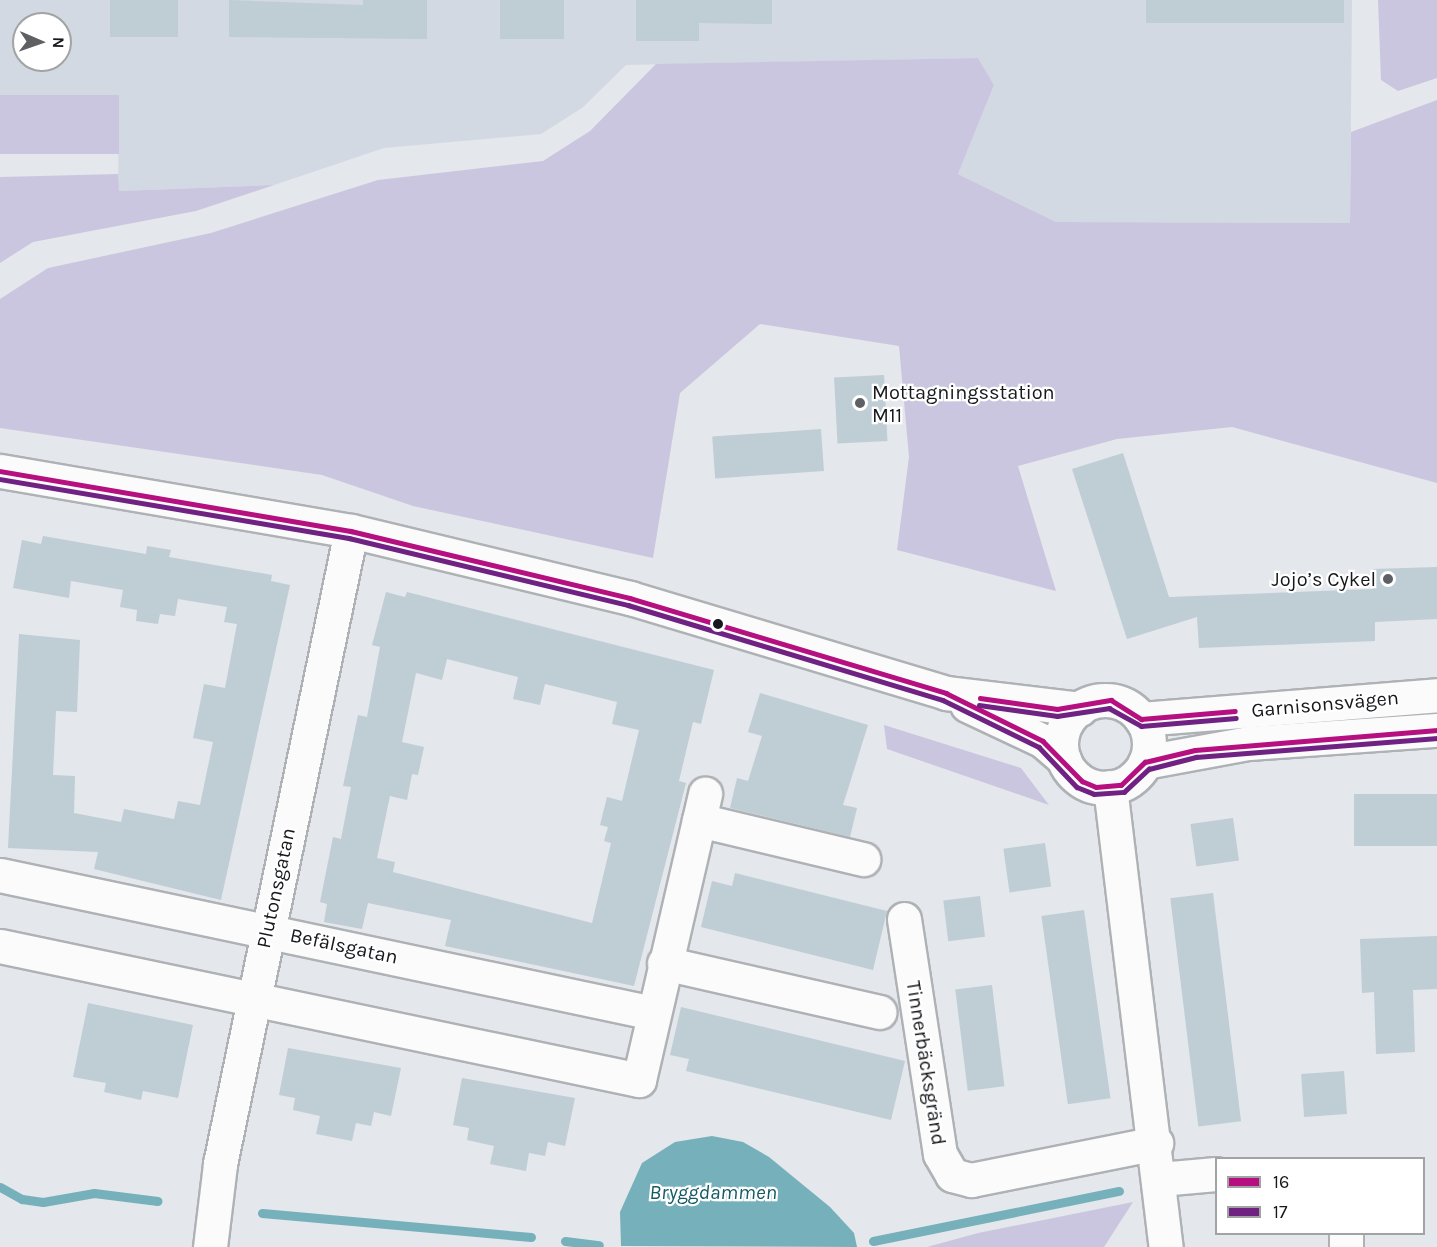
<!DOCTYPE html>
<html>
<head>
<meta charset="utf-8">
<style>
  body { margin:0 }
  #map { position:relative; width:1437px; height:1247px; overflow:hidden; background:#e4e7ec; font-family:Karla,sans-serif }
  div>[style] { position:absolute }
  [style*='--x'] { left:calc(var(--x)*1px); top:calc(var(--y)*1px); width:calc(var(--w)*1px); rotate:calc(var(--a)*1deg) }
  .built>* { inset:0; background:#d2d9e3 }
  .green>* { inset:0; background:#cbc6df; transform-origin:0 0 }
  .water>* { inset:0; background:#76b0bb }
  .stream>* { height:9px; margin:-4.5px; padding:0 4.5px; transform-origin:4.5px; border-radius:4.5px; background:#76b0bb }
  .building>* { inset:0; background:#bfcdd5; transform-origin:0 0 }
  .roads { filter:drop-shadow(2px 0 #afb2b5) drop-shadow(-2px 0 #afb2b5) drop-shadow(0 2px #afb2b5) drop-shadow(0 -2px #afb2b5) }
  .street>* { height:33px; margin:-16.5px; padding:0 16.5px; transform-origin:16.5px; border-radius:16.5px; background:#fbfbfc }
  .secondary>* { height:33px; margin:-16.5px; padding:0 16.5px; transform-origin:16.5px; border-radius:16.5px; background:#fbfbfc }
  .secondary>.ring { margin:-16.5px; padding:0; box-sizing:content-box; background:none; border:33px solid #fbfbfc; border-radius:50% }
  .bus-1>* { height:4.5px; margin:-2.25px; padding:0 2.25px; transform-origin:2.25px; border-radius:2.25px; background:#b60f80 }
  .bus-2>* { height:4.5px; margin:-2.25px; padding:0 2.25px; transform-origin:2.25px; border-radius:2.25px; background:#702283 }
  .dots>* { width:16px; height:16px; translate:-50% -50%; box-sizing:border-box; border:3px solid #fff; border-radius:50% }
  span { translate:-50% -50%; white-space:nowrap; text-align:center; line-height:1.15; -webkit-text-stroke:4.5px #fff; paint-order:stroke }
  .poi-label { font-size:20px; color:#16181b }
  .left { translate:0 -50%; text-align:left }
  .right { translate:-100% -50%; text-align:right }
  .street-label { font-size:20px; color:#16181b }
  .water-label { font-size:21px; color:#165a64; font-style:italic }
  .legend { position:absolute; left:1215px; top:1157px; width:210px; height:78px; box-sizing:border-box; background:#fff; border:2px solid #a2a3a4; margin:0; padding:8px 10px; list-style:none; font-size:18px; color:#16181b }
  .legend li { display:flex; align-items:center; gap:12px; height:30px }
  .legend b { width:30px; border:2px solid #a2a3a4 }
  .north { position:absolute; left:12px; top:12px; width:60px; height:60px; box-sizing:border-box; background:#fff; border:2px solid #a2a3a4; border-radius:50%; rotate:92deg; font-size:16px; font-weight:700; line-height:24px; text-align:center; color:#16181b }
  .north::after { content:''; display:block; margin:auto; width:21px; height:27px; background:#5e6064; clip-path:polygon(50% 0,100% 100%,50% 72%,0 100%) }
</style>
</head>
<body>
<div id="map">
  <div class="built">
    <div style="clip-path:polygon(evenodd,0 0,1352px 0,1350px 223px,1056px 222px,958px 174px,994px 85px,978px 58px,626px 65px,582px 108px,541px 134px,384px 148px,274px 185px,118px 191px,119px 95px,0 96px,0 0,24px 24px,60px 24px,60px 60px,24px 60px,24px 24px)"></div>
  </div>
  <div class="green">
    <div style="clip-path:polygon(1378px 0,1437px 0,1437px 78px,1398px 91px,1381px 80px)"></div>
    <div style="clip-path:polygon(978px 58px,994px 85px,958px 174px,1056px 222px,1350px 223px,1351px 132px,1437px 100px,1437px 483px,1232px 427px,1117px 439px,1018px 466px,1056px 591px,897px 550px,909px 457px,899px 346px,760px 324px,680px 393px,653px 558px,413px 506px,322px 475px,0 428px,0 299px,48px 268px,211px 233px,378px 180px,543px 161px,590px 131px,656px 64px)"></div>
    <div style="left:119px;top:95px;width:59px;height:119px;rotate:90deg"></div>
    <div style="clip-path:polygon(118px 174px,119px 191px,274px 185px,196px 211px,33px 242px,0 263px,0 177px)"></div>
    <div style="clip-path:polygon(884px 725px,1021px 768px,1049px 805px,887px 749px)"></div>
    <div style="clip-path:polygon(1133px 1202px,1104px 1247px,927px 1247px,978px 1233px)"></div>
  </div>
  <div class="water">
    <div style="clip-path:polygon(712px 1136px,743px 1142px,769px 1157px,830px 1207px,854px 1233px,857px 1247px,621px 1246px,620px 1212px,642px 1163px,675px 1142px)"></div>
  </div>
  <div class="stream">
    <div style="--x:0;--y:1187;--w:25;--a:29"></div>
    <div style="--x:22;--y:1199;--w:21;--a:8"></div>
    <div style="--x:43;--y:1202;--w:52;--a:-10"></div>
    <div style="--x:94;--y:1193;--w:64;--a:7.1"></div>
    <div style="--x:262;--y:1213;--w:270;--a:5.1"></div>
    <div style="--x:565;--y:1241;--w:34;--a:7"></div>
    <div style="--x:873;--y:1241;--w:251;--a:-11.5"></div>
  </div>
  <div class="building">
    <div style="left:110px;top:0;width:68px;height:37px"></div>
    <div style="clip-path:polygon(229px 0,363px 5px,363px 0,427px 0,427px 39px,229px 37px)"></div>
    <div style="left:500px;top:0;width:64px;height:39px"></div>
    <div style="clip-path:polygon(636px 0,772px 0,772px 24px,699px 23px,699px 41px,636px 41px)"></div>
    <div style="left:1146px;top:0;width:198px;height:23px"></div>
    <div style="left:884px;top:375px;width:66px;height:50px;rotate:87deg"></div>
    <div style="left:821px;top:429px;width:42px;height:109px;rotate:86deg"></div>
    <div style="clip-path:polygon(1123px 453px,1169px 597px,1373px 589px,1373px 569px,1437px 567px,1437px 619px,1375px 622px,1375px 641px,1199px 648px,1197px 617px,1127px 639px,1072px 469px)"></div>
    <div style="clip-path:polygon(43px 536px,146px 554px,147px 546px,171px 550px,169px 557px,272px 575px,271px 581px,290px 585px,221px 900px,94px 869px,98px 852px,8px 848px,19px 634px,80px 640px,77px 712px,56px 711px,53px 775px,75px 776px,74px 813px,121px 822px,124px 809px,174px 819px,178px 801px,200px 805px,213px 742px,193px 738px,204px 684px,225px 688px,237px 624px,224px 622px,227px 607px,178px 599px,175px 616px,160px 614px,158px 624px,136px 621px,137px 610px,120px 607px,123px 590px,71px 581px,69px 598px,13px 588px,22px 540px,41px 544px)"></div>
    <div style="clip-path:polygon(evenodd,386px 592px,405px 597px,407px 592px,714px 670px,701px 724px,693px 722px,679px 781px,686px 783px,634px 986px,445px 946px,451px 920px,368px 903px,362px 929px,324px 922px,327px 904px,320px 902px,333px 837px,341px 839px,351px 787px,343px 786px,358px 715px,367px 717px,380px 647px,372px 645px,386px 592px,447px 659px,518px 677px,513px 699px,540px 705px,545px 684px,617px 702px,612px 724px,639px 730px,622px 801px,607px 797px,600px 825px,608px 827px,604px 841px,611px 843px,592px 923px,393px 872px,395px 862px,377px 858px,390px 796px,407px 800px,412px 774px,418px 775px,424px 747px,402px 742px,416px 673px,442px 680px,447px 659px)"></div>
    <div style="clip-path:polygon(760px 693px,868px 725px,843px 805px,857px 808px,850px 837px,730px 808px,737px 778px,748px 781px,762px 736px,748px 732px)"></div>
    <div style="left:1437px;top:794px;width:52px;height:83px;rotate:90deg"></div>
    <div style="left:1233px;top:818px;width:43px;height:43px;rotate:82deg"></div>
    <div style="left:1045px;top:843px;width:44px;height:42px;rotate:82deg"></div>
    <div style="clip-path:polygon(735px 873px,887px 911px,873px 970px,701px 927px,712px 881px,732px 886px)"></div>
    <div style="left:1213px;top:893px;width:230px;height:43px;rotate:83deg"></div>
    <div style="left:980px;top:896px;width:41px;height:37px;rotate:83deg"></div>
    <div style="left:1084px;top:910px;width:190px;height:43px;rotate:82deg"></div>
    <div style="clip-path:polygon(1437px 936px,1437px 989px,1413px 990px,1415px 1052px,1376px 1054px,1374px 992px,1362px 993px,1360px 939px)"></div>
    <div style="left:992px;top:985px;width:102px;height:37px;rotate:83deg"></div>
    <div style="clip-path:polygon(88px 1003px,193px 1025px,178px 1098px,143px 1091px,141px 1100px,104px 1092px,106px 1083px,73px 1077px)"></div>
    <div style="clip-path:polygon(681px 1007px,905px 1061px,891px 1120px,686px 1071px,689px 1059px,670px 1055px)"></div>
    <div style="clip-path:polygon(288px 1048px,401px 1068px,391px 1116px,374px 1112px,371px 1126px,356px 1123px,352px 1141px,316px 1134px,320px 1116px,293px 1110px,295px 1098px,279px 1095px)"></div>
    <div style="left:1344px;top:1071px;width:43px;height:43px;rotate:86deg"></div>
    <div style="clip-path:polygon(462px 1078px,575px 1098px,565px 1146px,548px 1142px,545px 1156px,529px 1153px,526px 1171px,490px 1164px,494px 1146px,467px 1140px,469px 1128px,453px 1125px)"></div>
  </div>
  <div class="roads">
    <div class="street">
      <div style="--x:1110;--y:787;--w:463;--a:83.1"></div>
      <div style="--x:699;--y:820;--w:169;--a:13.4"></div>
      <div style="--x:0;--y:875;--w:667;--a:11.93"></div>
      <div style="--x:904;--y:919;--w:238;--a:81.3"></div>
      <div style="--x:940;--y:1154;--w:24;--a:60"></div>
      <div style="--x:952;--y:1175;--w:20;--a:15"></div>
      <div style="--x:971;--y:1180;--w:189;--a:-11.3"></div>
      <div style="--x:0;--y:946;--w:653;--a:11.84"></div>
      <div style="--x:639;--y:1080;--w:294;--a:-77"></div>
      <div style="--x:664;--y:963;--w:221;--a:12.8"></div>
      <div style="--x:1160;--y:1179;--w:56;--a:-5.1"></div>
      <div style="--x:1346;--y:1234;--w:13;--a:90"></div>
      <div style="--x:210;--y:1247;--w:84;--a:-83.1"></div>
      <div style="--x:220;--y:1164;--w:646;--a:-78.31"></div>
    </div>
    <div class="secondary">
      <div style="--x:0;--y:471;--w:356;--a:9.7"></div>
      <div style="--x:351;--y:531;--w:287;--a:13.5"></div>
      <div style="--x:630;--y:598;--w:330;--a:16.7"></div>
      <div style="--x:946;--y:693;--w:135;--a:6.8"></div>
      <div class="ring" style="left:1061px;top:700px;width:55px;height:55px"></div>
      <div style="--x:967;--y:705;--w:84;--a:25.3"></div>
      <div style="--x:1043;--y:741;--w:28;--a:41"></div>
      <div style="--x:1141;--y:719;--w:297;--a:-4.6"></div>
      <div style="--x:1145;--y:762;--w:106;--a:-10.4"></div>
      <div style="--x:1249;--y:743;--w:188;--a:-4"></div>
    </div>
  </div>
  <div class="bus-1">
    <div style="--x:0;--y:471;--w:356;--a:9.7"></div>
    <div style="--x:351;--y:531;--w:287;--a:13.5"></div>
    <div style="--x:630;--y:598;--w:330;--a:16.7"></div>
    <div style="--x:946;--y:693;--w:108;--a:26.3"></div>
    <div style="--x:1043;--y:741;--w:56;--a:45.7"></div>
    <div style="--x:1082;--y:781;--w:15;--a:23"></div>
    <div style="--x:1096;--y:787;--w:25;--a:-5"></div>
    <div style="--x:1121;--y:785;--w:33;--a:-44"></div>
    <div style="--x:1145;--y:762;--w:51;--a:-13.5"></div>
    <div style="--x:1195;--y:750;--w:243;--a:-4.7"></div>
    <div style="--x:980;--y:698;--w:78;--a:8.1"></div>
    <div style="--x:1057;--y:709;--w:55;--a:-9.5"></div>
    <div style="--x:1111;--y:700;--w:36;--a:32"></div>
    <div style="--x:1141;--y:719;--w:94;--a:-4.9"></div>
  </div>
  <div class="bus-2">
    <div style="--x:0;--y:479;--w:354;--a:9.6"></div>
    <div style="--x:349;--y:538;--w:287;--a:13.5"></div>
    <div style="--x:628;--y:605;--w:329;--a:16.8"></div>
    <div style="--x:943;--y:700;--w:107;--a:26.1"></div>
    <div style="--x:1039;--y:747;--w:55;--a:46.5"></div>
    <div style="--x:1077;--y:787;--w:18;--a:22"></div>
    <div style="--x:1094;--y:794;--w:30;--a:-4"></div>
    <div style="--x:1124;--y:792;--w:34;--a:-43"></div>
    <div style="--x:1149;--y:769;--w:49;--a:-14.3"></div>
    <div style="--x:1196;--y:757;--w:242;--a:-4.5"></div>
    <div style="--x:979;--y:705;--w:79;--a:8"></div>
    <div style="--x:1057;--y:716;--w:53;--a:-8.7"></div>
    <div style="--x:1109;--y:708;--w:37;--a:29"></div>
    <div style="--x:1141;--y:726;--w:95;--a:-4.8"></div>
  </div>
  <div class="dots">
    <div style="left:860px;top:403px;background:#5e6064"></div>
    <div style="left:1388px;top:579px;background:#5e6064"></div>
    <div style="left:718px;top:624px;background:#16181b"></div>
  </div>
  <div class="poi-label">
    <span class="left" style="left:872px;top:404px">Mottagningsstation<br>M11</span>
    <span class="right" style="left:1376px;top:579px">Jojo’s Cykel</span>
  </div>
  <div class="street-label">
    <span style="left:1325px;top:704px;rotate:-5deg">Garnisonsvägen</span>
    <span style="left:276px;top:888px;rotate:-78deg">Plutonsgatan</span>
    <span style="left:344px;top:946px;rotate:12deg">Befälsgatan</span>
    <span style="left:926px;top:1063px;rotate:81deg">Tinnerbäcksgränd</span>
  </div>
  <div class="water-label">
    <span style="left:713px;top:1192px">Bryggdammen</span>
  </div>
  <ul class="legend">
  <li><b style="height:8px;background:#b60f80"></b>16</li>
  <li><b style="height:8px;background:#702283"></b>17</li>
  </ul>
  <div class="north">N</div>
</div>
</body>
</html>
